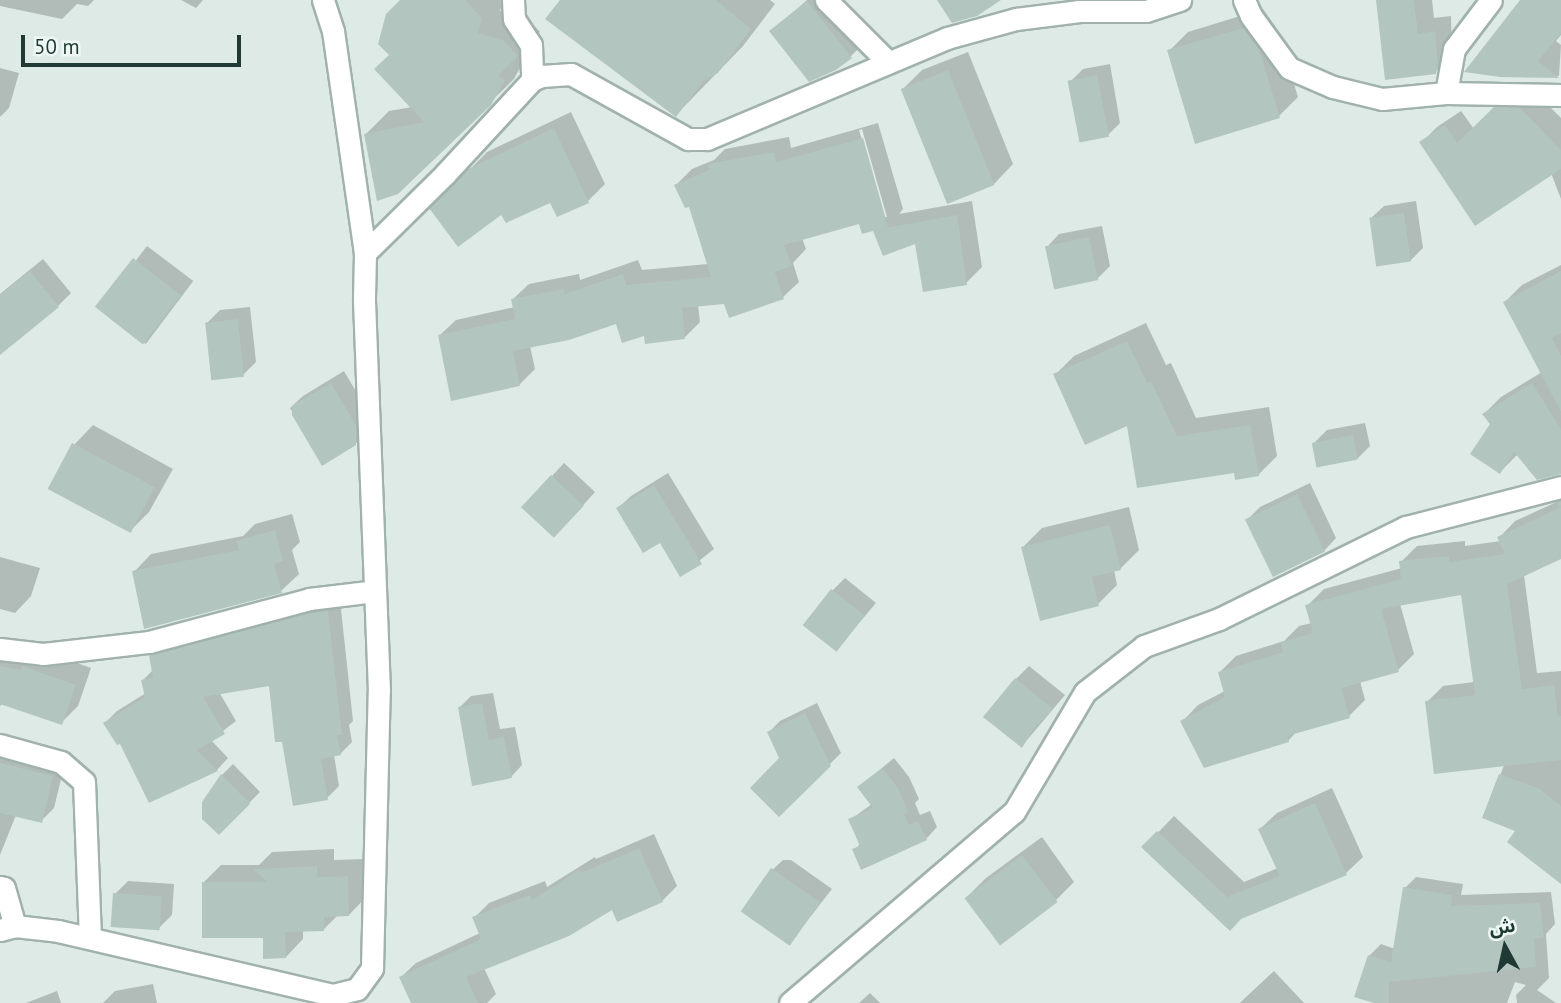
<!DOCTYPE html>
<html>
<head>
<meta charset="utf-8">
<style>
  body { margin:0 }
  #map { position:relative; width:1561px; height:1003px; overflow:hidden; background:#deeae6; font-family:"PT Sans","Noto Sans Arabic",sans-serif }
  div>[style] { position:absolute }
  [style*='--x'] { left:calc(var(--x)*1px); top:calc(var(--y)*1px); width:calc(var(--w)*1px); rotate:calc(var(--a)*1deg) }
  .shadow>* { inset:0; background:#0003; transform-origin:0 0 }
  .building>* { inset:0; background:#b3c5bf; transform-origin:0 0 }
  .roads { filter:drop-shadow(2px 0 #a1b2ad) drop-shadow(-2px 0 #a1b2ad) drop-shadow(0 2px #a1b2ad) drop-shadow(0 -2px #a1b2ad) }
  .street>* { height:21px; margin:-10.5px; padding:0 10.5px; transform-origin:10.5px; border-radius:10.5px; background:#fff }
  span { translate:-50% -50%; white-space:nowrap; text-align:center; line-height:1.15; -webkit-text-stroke:6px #eef7f3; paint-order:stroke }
  .north { position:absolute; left:1470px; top:912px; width:70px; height:70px; -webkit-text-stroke:5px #eef7f3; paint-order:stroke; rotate:352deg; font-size:19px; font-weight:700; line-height:28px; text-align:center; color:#1f3a35 }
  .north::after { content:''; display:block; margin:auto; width:24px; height:32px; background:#1f3a35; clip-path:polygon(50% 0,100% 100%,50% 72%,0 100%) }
  .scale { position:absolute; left:21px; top:35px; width:220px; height:32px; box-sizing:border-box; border:4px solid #1f3a35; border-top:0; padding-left:9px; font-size:21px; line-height:24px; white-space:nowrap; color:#1f3a35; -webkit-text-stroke:5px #eef7f3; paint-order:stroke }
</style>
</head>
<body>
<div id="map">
  <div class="shadow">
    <div style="clip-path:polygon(0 0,94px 0,88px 6px,77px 4px,62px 19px,0 6px)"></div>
    <div style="clip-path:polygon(181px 0,203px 0,196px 8px)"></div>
    <div style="clip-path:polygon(402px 0,503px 0,500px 11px,526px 17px,540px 32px,519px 52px,526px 57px,514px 79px,397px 193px,366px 134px,389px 111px,412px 107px,391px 55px)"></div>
    <div style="clip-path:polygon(563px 0,770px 0,775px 4px,743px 46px,676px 115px)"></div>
    <div style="clip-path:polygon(807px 0,833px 0,863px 44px,850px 57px,771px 32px)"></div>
    <div style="clip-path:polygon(1377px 0,1432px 0,1434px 18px,1451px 16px,1452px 55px,1435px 72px)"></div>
    <div style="clip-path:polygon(1523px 0,1561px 0,1561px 35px,1556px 41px,1561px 45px,1559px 76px,1500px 76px)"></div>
    <div style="clip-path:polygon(1263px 9px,1277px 29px,1298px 97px,1279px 116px,1169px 51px,1188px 32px)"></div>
    <div style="clip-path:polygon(968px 52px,1013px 164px,994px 184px,903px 89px,922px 70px)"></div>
    <div style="clip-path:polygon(1110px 64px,1120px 123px,1108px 135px,1070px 82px,1083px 69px)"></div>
    <div style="clip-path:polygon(0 68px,19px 73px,9px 108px,0 117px)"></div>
    <div style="clip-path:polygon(1512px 92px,1535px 92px,1561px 118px,1561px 199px,1551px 173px,1422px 142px,1437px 127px,1461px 111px,1474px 129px)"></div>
    <div style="clip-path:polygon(571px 112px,605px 184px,588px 201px,551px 200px,502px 212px,431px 209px,487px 152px)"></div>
    <div style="clip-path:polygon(evenodd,878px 123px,903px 209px,899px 214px,972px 201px,982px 267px,966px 283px,916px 241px,860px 222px,802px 238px,806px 249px,793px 263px,799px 282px,783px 297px,698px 305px,700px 322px,685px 337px,646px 333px,617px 321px,530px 346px,535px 369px,519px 385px,440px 335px,456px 320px,515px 307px,513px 299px,529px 284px,579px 274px,580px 280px,638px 260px,642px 270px,708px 264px,690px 204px,676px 185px,692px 169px,714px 160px,725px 149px,789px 137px,791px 148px,878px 123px,862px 129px,887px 217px,884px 217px,859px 130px,862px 129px)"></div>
    <div style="clip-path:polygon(1416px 201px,1423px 248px,1410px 261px,1371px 218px,1384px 206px)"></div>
    <div style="clip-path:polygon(1102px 226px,1110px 266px,1097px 279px,1047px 247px,1059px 234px)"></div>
    <div style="left:147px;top:246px;width:58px;height:79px;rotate:37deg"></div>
    <div style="clip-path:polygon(43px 259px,71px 293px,58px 306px,0 347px,0 294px)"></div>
    <div style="clip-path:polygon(1561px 265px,1561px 472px,1518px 454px,1500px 472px,1492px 424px,1484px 414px,1501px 397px,1542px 372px,1505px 302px,1522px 285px)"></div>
    <div style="clip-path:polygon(250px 307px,256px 362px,243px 375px,207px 323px,220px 310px)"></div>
    <div style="clip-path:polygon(1146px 323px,1166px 365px,1171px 363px,1196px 418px,1269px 407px,1277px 456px,1258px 475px,1236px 471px,1129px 424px,1055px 375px,1074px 356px)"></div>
    <div style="clip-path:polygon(344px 371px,368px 412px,369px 431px,355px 444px,322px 463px,290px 408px,303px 396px)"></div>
    <div style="clip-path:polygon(1365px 423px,1370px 446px,1357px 459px,1314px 443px,1327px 430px)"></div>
    <div style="clip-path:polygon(93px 425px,173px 469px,149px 512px,130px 531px,74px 445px)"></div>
    <div style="clip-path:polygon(564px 463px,595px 492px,567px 523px,552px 476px)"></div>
    <div style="clip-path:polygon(668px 473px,714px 549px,681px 575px,660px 541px,618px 508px,631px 496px)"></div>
    <div style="clip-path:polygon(1310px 483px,1336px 538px,1324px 551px,1247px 520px,1260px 507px)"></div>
    <div style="clip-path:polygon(1561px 500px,1561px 557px,1524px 575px,1537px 673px,1561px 671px,1561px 881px,1518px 830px,1484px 817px,1505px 763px,1427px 702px,1443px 686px,1474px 682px,1462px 593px,1400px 604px,1414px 654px,1398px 670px,1360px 681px,1365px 700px,1349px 716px,1297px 731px,1288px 741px,1182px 722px,1198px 705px,1225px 691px,1220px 672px,1236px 656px,1284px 641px,1299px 626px,1312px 623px,1307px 606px,1324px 589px,1402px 568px,1401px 562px,1417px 546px,1465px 541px,1465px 546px,1501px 541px,1499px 538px,1515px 521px)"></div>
    <div style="clip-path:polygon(1129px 507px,1139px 550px,1120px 569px,1114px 570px,1117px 585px,1098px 604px,1023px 547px,1042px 528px)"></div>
    <div style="clip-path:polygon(292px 514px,300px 542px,292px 550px,299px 574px,281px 591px,134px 572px,151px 554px,243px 536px,255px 524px)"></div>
    <div style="clip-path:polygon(0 557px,40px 568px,31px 596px,15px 613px,0 609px)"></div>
    <div style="clip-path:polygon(845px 578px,876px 603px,837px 649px,832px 591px)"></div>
    <div style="clip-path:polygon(340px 600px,353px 721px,349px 725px,352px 742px,340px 754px,334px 755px,339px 786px,327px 798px,270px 684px,219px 692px,236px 721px,211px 740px,228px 758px,217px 770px,150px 801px,121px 741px,105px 723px,117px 711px,146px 693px,143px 680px,153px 670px,151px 656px,163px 644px)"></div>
    <div style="clip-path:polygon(0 646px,41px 650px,91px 668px,78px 706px,61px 723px,3px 703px,0 706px)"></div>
    <div style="clip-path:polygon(1029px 666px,1065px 695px,1022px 746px,1016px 679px)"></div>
    <div style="clip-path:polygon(493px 693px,500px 729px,515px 727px,522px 765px,511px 777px,459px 708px,471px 696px)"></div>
    <div style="clip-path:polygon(817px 703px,841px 753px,779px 814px,781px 759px,769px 732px,780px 721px)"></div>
    <div style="clip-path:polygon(0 748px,65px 763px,54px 808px,41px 821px,16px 815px,0 855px)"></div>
    <div style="clip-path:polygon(894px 758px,909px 777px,919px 799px,915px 803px,920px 815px,930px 811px,937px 827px,926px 839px,854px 850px,861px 843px,850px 820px,872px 804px,859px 787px)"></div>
    <div style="clip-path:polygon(233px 764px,260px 792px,219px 833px,222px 775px)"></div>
    <div style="clip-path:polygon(1332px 788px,1363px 857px,1346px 873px,1242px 917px,1144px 847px,1174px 816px,1244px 882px,1278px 868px,1260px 829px,1277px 813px)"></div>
    <div style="clip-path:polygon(654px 834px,677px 886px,662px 901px,612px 907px,484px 968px,496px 994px,487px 1003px,413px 1003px,401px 977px,416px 963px,480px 933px,474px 918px,489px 903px,545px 881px,547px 887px,595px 857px,596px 859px)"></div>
    <div style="clip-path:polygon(1042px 837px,1074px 882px,1055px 901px,967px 897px,986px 878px)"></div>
    <div style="clip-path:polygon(334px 849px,334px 860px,364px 859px,366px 897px,349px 915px,338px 915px,324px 929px,303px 930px,303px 939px,286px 957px,204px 882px,221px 865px,259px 865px,272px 852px)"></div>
    <div style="clip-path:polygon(783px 860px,791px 860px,832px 889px,789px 944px,769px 873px)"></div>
    <div style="clip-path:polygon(1416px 877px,1463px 884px,1461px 895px,1551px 892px,1555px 924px,1546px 934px,1549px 978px,1537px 990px,1556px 1003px,1517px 1003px,1516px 995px,1526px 985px,1515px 982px,1507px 1003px,1379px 1003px,1369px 956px,1381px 944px,1395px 949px,1405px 888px)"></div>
    <div style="clip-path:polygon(128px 881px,174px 884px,172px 915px,159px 928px,115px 894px)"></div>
    <div style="clip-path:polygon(1274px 971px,1304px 1003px,1240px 1003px,1245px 998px)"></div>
    <div style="clip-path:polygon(153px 984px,157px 1003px,103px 1003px,115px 991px)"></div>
    <div style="clip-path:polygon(57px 991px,61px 1003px,26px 1003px)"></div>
    <div style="clip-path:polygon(870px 993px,880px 1003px,859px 1003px)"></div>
  </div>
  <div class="building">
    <div style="clip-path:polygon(400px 0,465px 0,482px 18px,478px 33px,503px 40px,518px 56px,498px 76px,505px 80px,491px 105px,398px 194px,377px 201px,364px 134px,424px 122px,374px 69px,389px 55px,378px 44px,386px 14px)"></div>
    <div style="clip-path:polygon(560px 0,716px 0,751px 29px,718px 73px,704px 80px,676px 117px,545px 19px)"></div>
    <div style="clip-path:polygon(937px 0,1001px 0,977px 16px,952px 23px)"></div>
    <div style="clip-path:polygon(1376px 0,1414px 0,1418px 34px,1435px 31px,1438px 62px,1436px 74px,1385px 80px)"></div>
    <div style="clip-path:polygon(1520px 0,1561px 0,1561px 33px,1538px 61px,1559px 78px,1500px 77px,1464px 72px)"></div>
    <div style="clip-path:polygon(807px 1px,852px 58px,836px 70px,809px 82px,769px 31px)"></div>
    <div style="clip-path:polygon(1243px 28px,1259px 49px,1280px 118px,1195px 144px,1167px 50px)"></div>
    <div style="left:948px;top:70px;width:124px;height:51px;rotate:68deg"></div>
    <div style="left:1097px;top:75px;width:63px;height:30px;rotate:79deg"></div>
    <div style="clip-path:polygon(1494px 107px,1519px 107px,1561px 150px,1561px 169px,1475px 226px,1419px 142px,1445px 125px,1457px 143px)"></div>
    <div style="clip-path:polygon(554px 128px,589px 203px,557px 217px,550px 203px,506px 223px,501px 215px,458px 247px,429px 208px,468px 169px)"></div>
    <div style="clip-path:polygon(863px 138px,888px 227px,880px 229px,957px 215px,967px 285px,923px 292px,915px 244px,883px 256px,873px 231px,862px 234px,859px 224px,784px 245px,792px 266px,775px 272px,784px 299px,729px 318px,724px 304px,682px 308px,685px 339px,645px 344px,644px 336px,622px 343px,616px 324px,569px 340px,513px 351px,520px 386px,451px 401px,438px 335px,515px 319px,511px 299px,564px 289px,565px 294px,623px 274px,626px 285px,711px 277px,689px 207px,685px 208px,674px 185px,709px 170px,708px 164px,774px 152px,776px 162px)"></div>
    <div style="left:1404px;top:213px;width:49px;height:35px;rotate:82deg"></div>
    <div style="left:1089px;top:237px;width:44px;height:45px;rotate:78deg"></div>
    <div style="left:133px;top:258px;width:61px;height:62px;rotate:38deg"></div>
    <div style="clip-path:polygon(30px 271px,59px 307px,0 355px,0 295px)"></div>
    <div style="clip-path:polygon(1561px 271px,1561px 333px,1552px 338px,1561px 356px,1561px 412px,1503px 302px)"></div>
    <div style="left:238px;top:319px;width:58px;height:33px;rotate:84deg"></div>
    <div style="clip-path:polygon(1127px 341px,1147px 383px,1151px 381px,1177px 436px,1250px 425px,1259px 476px,1235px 480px,1234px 473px,1137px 488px,1127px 426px,1085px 445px,1053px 374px)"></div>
    <div style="clip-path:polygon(331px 383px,356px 425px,356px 445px,322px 466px,292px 415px,292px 406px)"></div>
    <div style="clip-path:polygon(1532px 383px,1561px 429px,1561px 474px,1537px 480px,1514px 452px,1500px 474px,1470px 454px,1490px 424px,1482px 414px)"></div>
    <div style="left:1353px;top:435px;width:25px;height:42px;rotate:79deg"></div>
    <div style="left:72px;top:443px;width:94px;height:52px;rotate:28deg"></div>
    <div style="left:551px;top:475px;width:45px;height:44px;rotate:43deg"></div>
    <div style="clip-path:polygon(654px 485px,702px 564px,680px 577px,660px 543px,643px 553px,616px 508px)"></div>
    <div style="left:1297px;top:494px;width:64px;height:58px;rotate:64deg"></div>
    <div style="clip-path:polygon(1561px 501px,1561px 559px,1507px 584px,1522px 689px,1554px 685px,1558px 716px,1561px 716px,1561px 760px,1434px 774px,1425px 701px,1475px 695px,1461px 595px,1381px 609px,1399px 672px,1341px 688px,1350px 718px,1287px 736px,1289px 742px,1204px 768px,1180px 721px,1225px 697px,1218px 672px,1283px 652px,1281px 642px,1313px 633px,1305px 605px,1401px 579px,1399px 561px,1449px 556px,1449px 562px,1505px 554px,1497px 537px,1561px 507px,1556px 502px)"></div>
    <div style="clip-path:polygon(1110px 525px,1121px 570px,1092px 577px,1099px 606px,1040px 621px,1021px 547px)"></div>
    <div style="clip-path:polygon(275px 530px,283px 561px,274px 564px,282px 593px,144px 629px,132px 571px,239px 550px,236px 541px)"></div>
    <div style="left:831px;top:589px;width:43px;height:46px;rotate:38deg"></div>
    <div style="clip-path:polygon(328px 611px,342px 735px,337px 735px,341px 755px,321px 759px,328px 800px,293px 806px,282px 742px,275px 742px,269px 686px,203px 697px,225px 734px,197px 750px,218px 771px,149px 803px,120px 744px,117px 745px,103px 723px,145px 697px,141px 680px,153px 678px,149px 655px,299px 615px)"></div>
    <div style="clip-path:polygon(0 666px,21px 670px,22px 666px,76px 685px,62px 725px,0 704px)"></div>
    <div style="clip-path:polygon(1015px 678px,1053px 709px,1034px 728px,1022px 748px,983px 717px)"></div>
    <div style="clip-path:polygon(482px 703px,489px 740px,504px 737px,512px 778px,472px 786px,458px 707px)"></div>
    <div style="clip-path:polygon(805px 713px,831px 766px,779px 817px,750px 788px,779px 758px,767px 732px)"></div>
    <div style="clip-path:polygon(0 763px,53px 776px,42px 823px,0 813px)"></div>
    <div style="clip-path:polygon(882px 768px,898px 788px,908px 812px,904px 814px,909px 825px,918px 821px,927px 840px,861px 870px,852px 849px,860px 846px,848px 819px,873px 808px,857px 787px)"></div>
    <div style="clip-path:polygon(221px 774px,250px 804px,219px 835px,202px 819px,202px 802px)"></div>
    <div style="clip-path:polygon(1499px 774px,1540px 789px,1561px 806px,1561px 884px,1507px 842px,1515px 831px,1482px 818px)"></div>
    <div style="clip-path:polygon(1315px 803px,1347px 875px,1241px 919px,1230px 931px,1141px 847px,1157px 831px,1227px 897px,1280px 876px,1258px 829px)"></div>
    <div style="clip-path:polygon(639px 848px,663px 902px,617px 922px,612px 910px,569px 936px,466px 977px,478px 1003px,411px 1003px,399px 977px,481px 939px,472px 917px,530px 895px,532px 900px,579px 870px,581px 873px)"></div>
    <div style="left:1022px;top:855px;width:59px;height:72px;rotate:53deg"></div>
    <div style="clip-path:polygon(317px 866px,317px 877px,348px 876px,349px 916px,324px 917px,324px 931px,285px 932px,286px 958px,263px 959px,263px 938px,202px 938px,202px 882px,267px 882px,253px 869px)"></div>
    <div style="left:771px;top:868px;width:60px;height:53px;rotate:35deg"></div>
    <div style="clip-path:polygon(1403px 887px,1452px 895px,1451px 906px,1540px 903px,1544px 937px,1534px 939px,1536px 967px,1389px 982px,1389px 1003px,1374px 1003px,1354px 997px,1368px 955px,1391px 962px)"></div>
    <div style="left:113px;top:893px;width:49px;height:34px;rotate:4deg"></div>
  </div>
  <div class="roads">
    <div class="street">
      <div style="--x:513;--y:0;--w:19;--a:87"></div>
      <div style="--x:514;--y:19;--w:31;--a:57"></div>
      <div style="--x:531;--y:45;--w:35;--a:88"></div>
      <div style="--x:826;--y:0;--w:88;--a:45"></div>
      <div style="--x:1244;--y:0;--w:17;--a:66"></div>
      <div style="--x:1251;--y:16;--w:64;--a:53.8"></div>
      <div style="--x:1289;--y:68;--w:48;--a:23.4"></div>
      <div style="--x:1333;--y:87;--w:50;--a:13.8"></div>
      <div style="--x:1382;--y:99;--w:64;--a:-5.4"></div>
      <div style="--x:1446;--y:93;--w:115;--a:1"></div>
      <div style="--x:1446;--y:93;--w:45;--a:-79.7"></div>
      <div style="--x:1454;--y:49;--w:61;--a:-52.9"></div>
      <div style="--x:365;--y:253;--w:112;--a:-44.6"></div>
      <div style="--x:445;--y:174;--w:128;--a:-47.2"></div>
      <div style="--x:532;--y:80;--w:11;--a:-22"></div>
      <div style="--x:542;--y:76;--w:29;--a:-4"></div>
      <div style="--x:571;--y:74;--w:134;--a:29.1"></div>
      <div style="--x:688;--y:139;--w:19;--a:0"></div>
      <div style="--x:707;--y:139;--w:260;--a:-22.8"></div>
      <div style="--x:947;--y:38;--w:72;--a:-15.4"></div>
      <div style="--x:1016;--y:19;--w:64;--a:-7.2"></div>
      <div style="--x:1079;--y:11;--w:67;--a:0"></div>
      <div style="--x:1146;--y:11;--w:36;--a:-18"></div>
      <div style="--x:0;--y:649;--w:43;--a:6.6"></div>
      <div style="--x:43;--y:654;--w:107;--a:-6.5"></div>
      <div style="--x:149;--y:642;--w:166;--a:-15"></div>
      <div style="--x:309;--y:599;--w:66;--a:-6.9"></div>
      <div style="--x:0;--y:745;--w:63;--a:15.6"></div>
      <div style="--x:61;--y:762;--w:30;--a:41"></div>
      <div style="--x:84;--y:782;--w:156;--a:87.8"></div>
      <div style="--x:0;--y:887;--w:4;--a:14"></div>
      <div style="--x:4;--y:888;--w:40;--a:74"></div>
      <div style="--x:0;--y:930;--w:16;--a:-15"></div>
      <div style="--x:15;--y:926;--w:43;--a:6.6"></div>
      <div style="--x:58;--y:931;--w:282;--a:13.1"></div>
      <div style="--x:333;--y:995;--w:25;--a:-14"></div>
      <div style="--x:357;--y:989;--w:26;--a:-54"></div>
      <div style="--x:372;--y:968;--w:277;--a:-88.6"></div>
      <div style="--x:379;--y:691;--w:393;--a:-92.2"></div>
      <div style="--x:364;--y:298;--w:45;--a:-88.7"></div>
      <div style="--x:365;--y:253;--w:224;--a:-98.2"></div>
      <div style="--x:333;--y:31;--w:33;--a:-108"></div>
      <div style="--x:790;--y:1003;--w:294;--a:-40.5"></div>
      <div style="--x:1014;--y:812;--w:139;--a:-59.4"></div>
      <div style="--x:1085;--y:692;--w:75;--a:-37.9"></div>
      <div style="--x:1144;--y:646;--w:80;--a:-19.8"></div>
      <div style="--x:1219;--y:619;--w:208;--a:-26.2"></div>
      <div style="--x:1406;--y:527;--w:160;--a:-14.5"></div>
    </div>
  </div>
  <div class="north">ش</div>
  <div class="scale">50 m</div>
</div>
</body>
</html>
